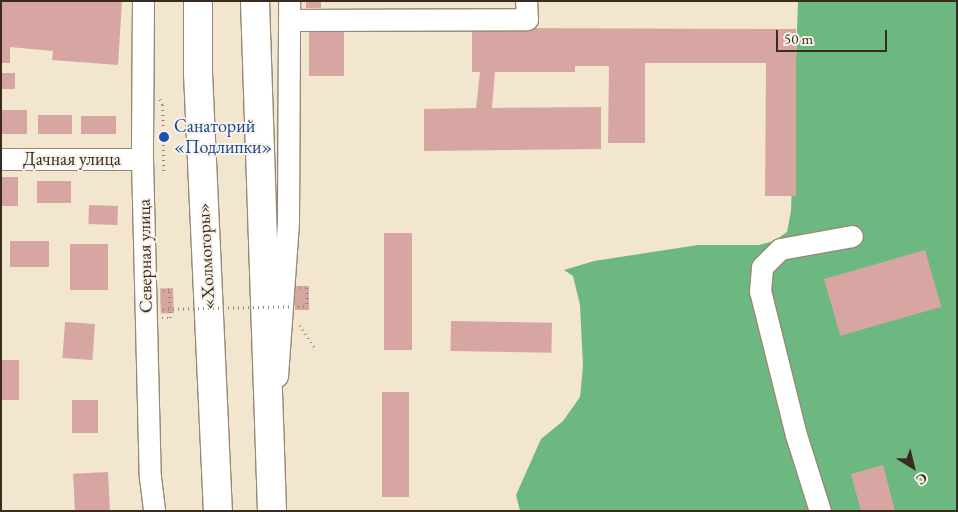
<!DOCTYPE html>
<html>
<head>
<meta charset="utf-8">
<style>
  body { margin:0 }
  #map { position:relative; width:958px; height:512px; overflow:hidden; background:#f3e6cf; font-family:"EB Garamond",serif }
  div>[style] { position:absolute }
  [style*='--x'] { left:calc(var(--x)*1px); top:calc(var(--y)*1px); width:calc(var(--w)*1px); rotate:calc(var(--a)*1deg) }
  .forest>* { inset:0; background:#6db880 }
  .building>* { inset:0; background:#d8a6a2; transform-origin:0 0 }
  .path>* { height:2.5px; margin-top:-1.25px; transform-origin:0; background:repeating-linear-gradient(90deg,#978876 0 1px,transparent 0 5px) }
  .roads { filter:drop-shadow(1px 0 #978876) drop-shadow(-1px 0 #978876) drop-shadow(0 1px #978876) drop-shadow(0 -1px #978876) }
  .minor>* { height:21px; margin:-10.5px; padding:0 10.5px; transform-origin:10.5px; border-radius:10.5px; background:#fff }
  .highway>* { height:28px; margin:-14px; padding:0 14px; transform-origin:14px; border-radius:14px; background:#fff }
  .path-bridge>* { height:2.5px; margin-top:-1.25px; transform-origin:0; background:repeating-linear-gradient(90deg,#978876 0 1px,transparent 0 5px) }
  .dots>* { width:14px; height:14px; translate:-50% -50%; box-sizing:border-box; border:2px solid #f7f3e8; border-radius:50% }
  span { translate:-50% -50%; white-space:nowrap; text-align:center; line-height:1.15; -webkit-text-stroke:4px #f7f3e8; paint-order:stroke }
  .transit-label { font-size:18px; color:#164399 }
  .left { translate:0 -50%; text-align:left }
  .street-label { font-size:18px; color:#3b2a1e }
  .frame { position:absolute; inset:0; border:2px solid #3b2a1e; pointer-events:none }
  .north { position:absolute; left:888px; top:442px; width:50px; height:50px; -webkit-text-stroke:4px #f7f3e8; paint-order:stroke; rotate:144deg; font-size:14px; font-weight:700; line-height:20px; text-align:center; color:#3b2a1e }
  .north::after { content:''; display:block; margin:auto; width:18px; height:22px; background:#3b2a1e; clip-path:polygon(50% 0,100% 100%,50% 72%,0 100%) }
  .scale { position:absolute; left:776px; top:30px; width:111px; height:22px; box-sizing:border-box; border:2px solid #3b2a1e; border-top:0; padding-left:6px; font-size:15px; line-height:18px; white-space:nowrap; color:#3b2a1e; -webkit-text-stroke:4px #f7f3e8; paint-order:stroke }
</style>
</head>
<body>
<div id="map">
  <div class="forest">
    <div style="clip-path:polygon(798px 1px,957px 1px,957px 511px,520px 511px,516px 495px,541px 439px,563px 421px,580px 397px,583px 366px,580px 305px,573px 276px,564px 270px,594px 261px,698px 245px,759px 245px,774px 241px,787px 232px,791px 211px)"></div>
  </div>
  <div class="building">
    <div style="clip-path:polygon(1px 1px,122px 1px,118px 65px,52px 60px,53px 51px,10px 47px,10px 63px,1px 63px)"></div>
    <div style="left:306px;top:1px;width:15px;height:7px"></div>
    <div style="clip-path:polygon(472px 28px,796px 29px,796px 196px,765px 196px,766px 63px,645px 63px,645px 143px,608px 143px,609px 66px,575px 66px,575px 72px,495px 72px,492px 108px,601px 107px,601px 149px,424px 151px,424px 109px,476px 108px,480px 72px,472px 72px)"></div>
    <div style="left:309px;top:32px;width:35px;height:44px"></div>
    <div style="left:1px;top:73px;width:14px;height:16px"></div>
    <div style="left:1px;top:110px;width:26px;height:24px"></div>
    <div style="left:38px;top:115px;width:34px;height:19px"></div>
    <div style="left:81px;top:116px;width:35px;height:18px"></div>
    <div style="left:1px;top:177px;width:17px;height:29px"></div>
    <div style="left:37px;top:181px;width:34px;height:22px"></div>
    <div style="left:89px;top:205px;width:29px;height:19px;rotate:2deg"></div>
    <div style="left:384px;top:233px;width:28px;height:117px"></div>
    <div style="left:10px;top:241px;width:39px;height:26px"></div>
    <div style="left:108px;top:244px;width:46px;height:38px;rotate:90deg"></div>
    <div style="left:925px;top:250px;width:59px;height:105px;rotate:74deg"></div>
    <div style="left:295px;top:286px;width:14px;height:24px"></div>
    <div style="left:173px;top:288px;width:25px;height:13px;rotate:88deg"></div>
    <div style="left:451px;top:321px;width:101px;height:30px;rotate:1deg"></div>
    <div style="left:65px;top:322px;width:30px;height:36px;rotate:4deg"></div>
    <div style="left:1px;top:360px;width:18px;height:40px"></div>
    <div style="left:382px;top:392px;width:27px;height:105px"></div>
    <div style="left:98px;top:400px;width:33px;height:26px;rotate:90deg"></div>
    <div style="clip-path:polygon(883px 465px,895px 511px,861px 511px,851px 474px)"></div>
    <div style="left:108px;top:472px;width:39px;height:35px;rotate:87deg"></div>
  </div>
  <div class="path">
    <div style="--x:160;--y:99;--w:7;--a:63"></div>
    <div style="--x:163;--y:105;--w:68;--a:89.2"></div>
    <div style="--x:300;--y:288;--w:7;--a:0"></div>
    <div style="--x:307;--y:288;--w:18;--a:90"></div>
    <div style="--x:162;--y:318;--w:8;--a:0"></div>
    <div style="--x:170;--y:318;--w:28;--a:-92"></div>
    <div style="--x:169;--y:290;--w:6;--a:171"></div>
    <div style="--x:300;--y:325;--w:27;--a:57"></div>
  </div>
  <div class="roads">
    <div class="minor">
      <div style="--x:143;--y:1;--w:158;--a:90.4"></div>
      <div style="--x:142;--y:159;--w:318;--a:88.6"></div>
      <div style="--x:150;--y:477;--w:34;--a:83"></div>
      <div style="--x:290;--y:20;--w:237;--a:-0.2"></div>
      <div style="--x:527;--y:19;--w:18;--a:-93"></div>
      <div style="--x:1;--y:159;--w:141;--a:0"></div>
      <div style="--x:277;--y:376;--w:155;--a:-85.9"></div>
      <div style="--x:288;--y:221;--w:220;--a:-89.7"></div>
      <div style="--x:820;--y:511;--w:80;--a:-107.5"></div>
      <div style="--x:796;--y:435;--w:148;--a:-104"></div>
      <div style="--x:760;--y:291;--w:24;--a:-85"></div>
      <div style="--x:762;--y:267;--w:25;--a:-45"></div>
      <div style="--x:780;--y:249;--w:73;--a:-10.2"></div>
    </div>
    <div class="highway">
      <div style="--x:198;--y:1;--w:72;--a:90"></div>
      <div style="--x:198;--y:73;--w:438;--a:87.4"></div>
      <div style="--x:255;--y:1;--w:510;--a:88.09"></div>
    </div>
  </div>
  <div class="path-bridge">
    <div style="--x:163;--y:309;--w:144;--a:-1.2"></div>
  </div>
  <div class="dots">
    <div style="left:164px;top:137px;background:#1a4fb4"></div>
  </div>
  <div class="transit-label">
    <span class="left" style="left:174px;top:137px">Санаторий<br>«Подлипки»</span>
  </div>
  <div class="street-label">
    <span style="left:72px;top:159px">Дачная улица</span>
    <span style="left:145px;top:256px;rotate:-91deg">Северная улица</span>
    <span style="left:206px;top:256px;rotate:-93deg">«Холмогоры»</span>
  </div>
  <div class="frame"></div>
  <div class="north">С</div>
  <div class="scale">50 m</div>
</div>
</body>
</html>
